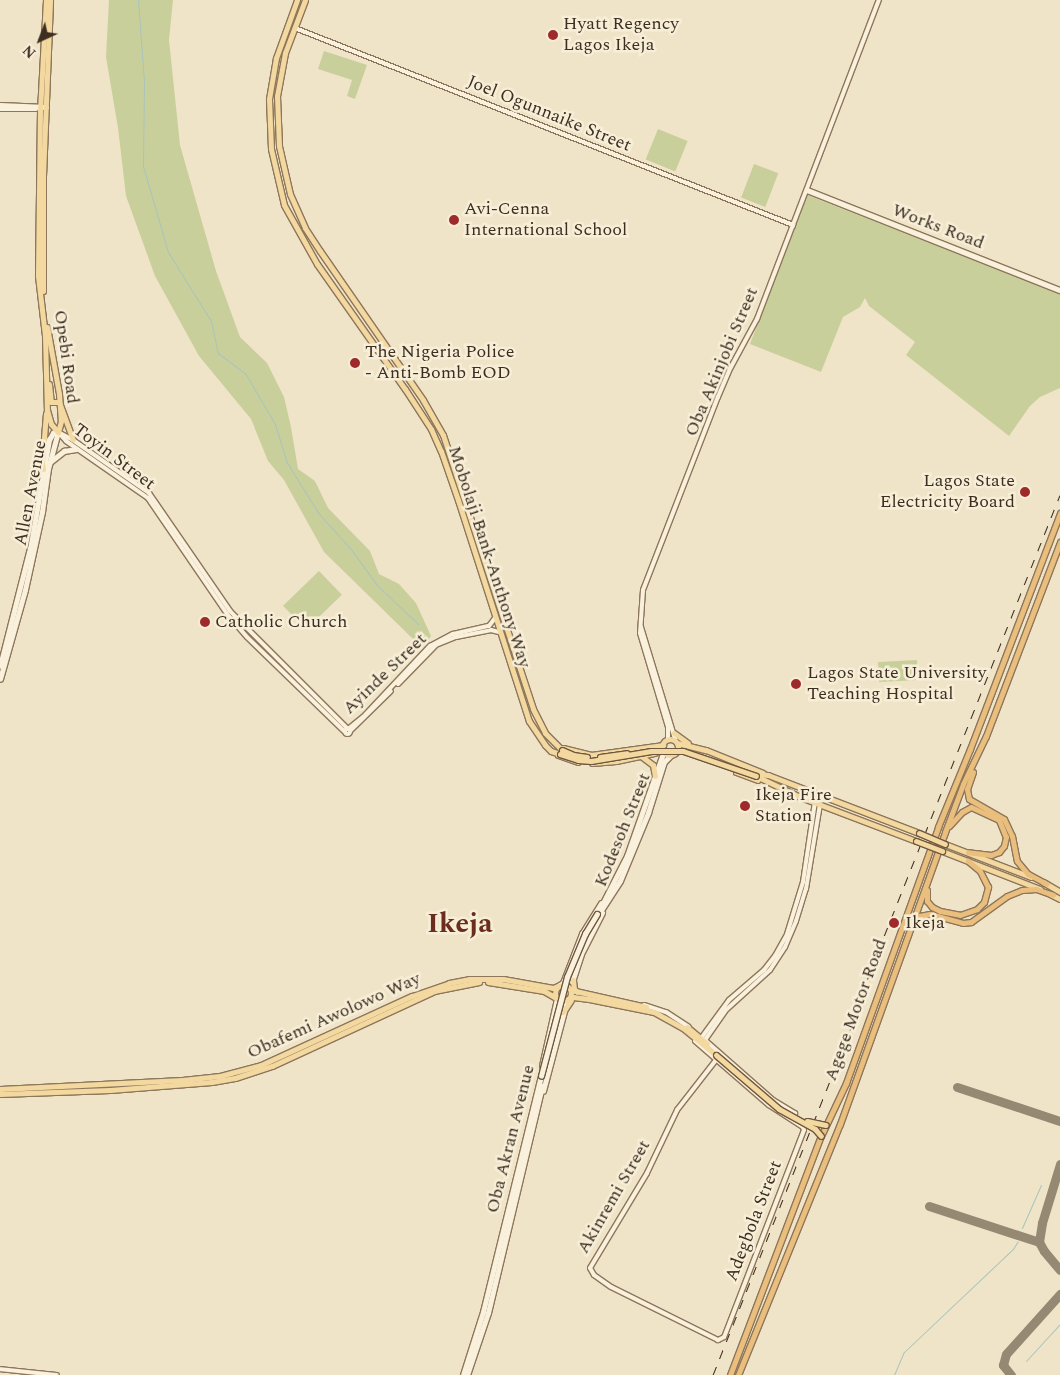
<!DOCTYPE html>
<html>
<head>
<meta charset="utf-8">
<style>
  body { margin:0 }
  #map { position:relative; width:1060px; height:1375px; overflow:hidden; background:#f0e4c8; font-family:Spectral,serif }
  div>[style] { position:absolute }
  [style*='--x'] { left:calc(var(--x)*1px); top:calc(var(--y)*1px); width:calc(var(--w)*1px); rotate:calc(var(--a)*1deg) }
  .green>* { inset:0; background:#c9cf9b; transform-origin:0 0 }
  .stream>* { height:1px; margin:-0.5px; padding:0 0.5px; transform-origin:0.5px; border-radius:0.5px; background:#a9c4bc }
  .taxiway>* { height:9px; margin:-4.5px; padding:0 4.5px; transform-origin:4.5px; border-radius:4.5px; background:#968974 }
  .roads { filter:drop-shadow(1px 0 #8d765c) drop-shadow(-1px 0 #8d765c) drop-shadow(0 1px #8d765c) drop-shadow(0 -1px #8d765c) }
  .tertiary>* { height:4px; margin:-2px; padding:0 2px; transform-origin:2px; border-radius:2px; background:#faf1dc }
  .tertiary>.ring { margin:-2px; padding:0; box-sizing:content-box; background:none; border:4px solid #faf1dc; border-radius:50% }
  .secondary>* { height:4.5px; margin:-2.25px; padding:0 2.25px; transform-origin:2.25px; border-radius:2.25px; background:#faf1dc }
  .primary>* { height:5px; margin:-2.5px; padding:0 2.5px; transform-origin:2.5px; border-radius:2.5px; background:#f3d9a0 }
  .primary>.ring { margin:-2.5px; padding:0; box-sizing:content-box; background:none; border:5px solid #f3d9a0; border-radius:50% }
  .trunk>* { height:5px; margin:-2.5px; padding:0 2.5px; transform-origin:2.5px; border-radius:2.5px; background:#eabe7c }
  .rail>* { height:1px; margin-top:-0.5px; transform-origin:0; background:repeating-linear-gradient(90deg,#3d2e20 0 9px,transparent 0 18px) }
  .bridges { filter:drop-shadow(1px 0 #6f573f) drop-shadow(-1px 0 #6f573f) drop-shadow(0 1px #6f573f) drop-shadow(0 -1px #6f573f) }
  .secondary-bridge>* { height:4.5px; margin:-2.25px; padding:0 2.25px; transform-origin:2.25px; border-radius:2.25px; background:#faf1dc }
  .primary-bridge>* { height:5px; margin:-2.5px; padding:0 2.5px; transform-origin:2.5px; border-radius:2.5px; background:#f3d9a0 }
  .dots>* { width:14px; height:14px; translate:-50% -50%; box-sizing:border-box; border:2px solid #f7eed8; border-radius:50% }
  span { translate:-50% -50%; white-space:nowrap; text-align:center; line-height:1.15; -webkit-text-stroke:5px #f7eed8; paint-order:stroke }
  .poi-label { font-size:18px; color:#3d2e20 }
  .left { translate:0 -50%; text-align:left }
  .right { translate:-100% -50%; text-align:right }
  .street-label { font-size:18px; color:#3d2e20 }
  .town-label { font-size:28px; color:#6b2e1e; font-weight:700 }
  .north { position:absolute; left:15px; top:15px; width:50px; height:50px; -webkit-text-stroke:4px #f7eed8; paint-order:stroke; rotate:223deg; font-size:14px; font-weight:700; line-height:20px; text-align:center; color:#3d2e20 }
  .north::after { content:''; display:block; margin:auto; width:18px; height:22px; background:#3d2e20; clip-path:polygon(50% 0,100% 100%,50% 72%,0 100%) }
</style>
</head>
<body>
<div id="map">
  <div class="green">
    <div style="clip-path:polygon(109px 0,173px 0,169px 40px,180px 145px,216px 271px,240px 337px,267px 363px,284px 397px,291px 427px,298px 469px,315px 481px,328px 508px,370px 551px,379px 574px,399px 584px,416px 603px,431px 636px,426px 643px,413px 639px,324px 552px,284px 480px,268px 461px,251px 419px,199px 356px,155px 276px,126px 196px,118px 128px,106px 57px)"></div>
    <div style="clip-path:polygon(324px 51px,367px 65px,355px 99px,347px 96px,352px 80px,318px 69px)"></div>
    <div style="left:658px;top:129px;width:32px;height:33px;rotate:22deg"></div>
    <div style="left:754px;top:164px;width:26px;height:36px;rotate:21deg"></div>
    <div style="clip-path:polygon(807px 195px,1060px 294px,1060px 388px,1040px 397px,1030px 406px,1009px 436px,906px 355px,915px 342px,869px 306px,865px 298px,860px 307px,843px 317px,821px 372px,750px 344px)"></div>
    <div style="left:319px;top:571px;width:33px;height:50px;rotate:46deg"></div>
    <div style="left:917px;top:660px;width:20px;height:39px;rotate:87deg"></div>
  </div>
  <div class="stream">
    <div style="--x:138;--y:0;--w:82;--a:85.8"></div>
    <div style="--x:144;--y:82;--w:84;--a:90.7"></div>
    <div style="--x:143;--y:166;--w:90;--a:73.8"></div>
    <div style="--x:168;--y:252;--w:81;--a:58.1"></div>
    <div style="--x:211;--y:321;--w:33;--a:78"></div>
    <div style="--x:218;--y:353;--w:34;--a:37"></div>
    <div style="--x:245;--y:373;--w:59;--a:59.5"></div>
    <div style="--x:275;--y:424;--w:39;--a:73"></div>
    <div style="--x:286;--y:461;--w:62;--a:58.1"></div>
    <div style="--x:319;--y:514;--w:46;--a:47.6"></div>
    <div style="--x:350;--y:548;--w:46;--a:53.9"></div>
    <div style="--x:377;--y:585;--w:57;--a:43.6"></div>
    <div style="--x:1022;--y:1228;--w:47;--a:-66.2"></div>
    <div style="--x:1026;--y:1361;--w:50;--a:-47.4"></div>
    <div style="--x:894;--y:1375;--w:25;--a:-67"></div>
    <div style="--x:904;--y:1352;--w:150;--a:-43.4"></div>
    <div style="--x:1013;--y:1249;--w:9;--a:-58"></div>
  </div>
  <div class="taxiway">
    <div style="--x:957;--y:1087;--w:108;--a:18.3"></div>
    <div style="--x:1060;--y:1164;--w:62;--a:107"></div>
    <div style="--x:1042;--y:1223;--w:19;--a:99"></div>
    <div style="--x:1039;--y:1242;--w:10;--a:61"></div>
    <div style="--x:1044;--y:1251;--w:25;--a:50"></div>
    <div style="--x:929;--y:1206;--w:116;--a:18.1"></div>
    <div style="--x:1011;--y:1375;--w:13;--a:-129"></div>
    <div style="--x:1003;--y:1365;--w:11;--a:-75"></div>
    <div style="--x:1006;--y:1354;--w:81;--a:-48"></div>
  </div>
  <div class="roads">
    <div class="tertiary">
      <div style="--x:295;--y:28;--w:536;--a:21.58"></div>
      <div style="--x:58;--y:432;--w:17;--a:28"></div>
      <div style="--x:73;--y:440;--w:93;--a:34.9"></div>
      <div style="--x:149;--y:493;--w:143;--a:55.5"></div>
      <div style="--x:230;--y:611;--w:165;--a:45"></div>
      <div style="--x:58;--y:432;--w:12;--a:48"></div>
      <div style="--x:66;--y:441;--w:100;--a:34.8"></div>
      <div style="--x:148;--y:498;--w:140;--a:55.7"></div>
      <div style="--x:227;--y:614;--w:30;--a:49"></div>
      <div style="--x:247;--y:637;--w:135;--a:44.1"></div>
      <div style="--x:641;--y:627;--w:120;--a:73.1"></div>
      <div style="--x:398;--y:684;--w:54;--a:-45.7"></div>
      <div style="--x:436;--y:645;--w:22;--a:-22"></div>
      <div style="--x:456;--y:637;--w:36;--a:-11"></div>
      <div style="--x:491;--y:630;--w:8;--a:14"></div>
      <div class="ring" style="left:344.5px;top:728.5px;width:1px;height:1px"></div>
      <div style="--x:348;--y:729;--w:19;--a:-39"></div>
      <div style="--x:363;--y:717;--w:98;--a:-46.7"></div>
      <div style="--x:430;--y:646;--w:26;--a:-28"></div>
      <div style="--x:453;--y:634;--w:37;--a:-13"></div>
      <div style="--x:489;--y:626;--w:10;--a:-53"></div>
      <div style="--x:350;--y:731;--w:57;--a:-44.3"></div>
      <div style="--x:668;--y:739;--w:12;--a:-90"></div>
      <div style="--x:668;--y:727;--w:98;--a:-106.6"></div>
      <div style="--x:640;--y:633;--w:43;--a:-86"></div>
      <div style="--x:643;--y:590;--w:207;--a:-68.8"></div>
      <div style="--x:718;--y:397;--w:33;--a:-67"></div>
      <div style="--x:731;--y:367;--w:55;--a:-61.6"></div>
      <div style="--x:757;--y:319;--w:342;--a:-69.1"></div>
      <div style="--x:644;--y:1005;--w:23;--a:18"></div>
      <div style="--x:666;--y:1012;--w:27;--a:33"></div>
      <div style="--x:702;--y:1037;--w:46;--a:-53.9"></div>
      <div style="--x:729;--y:1000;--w:46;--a:-40.6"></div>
      <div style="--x:764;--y:970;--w:18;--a:-52"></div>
      <div style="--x:775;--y:956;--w:25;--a:-61"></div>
      <div style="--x:787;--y:934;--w:54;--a:-72.9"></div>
      <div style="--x:803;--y:882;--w:81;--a:-81.5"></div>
      <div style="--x:705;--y:1040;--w:38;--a:-55"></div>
      <div style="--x:727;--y:1009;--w:58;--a:-42.2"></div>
      <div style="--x:770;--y:970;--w:27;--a:-57"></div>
      <div style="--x:785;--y:947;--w:28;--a:-67"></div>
      <div style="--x:796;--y:921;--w:34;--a:-73"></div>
      <div style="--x:806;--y:889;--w:86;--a:-80.6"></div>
      <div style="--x:695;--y:1041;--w:98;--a:40.9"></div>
      <div style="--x:769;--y:1105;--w:40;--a:32.9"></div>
      <div style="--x:803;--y:1127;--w:3;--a:72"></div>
      <div style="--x:804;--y:1130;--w:222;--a:111.1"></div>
      <div style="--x:724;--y:1337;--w:7;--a:153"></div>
      <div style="--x:718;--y:1340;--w:119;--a:-153.6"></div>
      <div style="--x:611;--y:1287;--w:21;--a:-145"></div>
      <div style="--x:594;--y:1275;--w:8;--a:-120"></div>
      <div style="--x:590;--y:1268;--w:111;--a:-59"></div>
      <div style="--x:647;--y:1173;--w:70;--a:-64.5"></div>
      <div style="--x:677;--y:1110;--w:63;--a:-52"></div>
      <div style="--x:706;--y:1041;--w:89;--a:41.4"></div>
      <div style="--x:773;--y:1100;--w:26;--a:31"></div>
      <div style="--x:795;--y:1113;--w:5;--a:112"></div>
      <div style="--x:0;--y:1369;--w:57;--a:6"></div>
    </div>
    <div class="secondary">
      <div style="--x:0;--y:105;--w:46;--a:2.5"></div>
      <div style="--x:0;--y:109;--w:36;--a:0"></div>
      <div style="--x:807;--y:190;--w:272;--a:21.6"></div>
      <div style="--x:50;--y:462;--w:18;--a:-38"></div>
      <div style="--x:64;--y:451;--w:12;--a:-9"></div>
      <div style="--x:0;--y:666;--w:126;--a:-75.7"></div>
      <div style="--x:31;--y:544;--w:106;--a:-80.2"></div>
      <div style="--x:49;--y:440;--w:8;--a:-60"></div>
      <div style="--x:53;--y:433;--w:5;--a:-11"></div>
      <div style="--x:0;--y:679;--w:92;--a:-74.3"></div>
      <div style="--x:25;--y:590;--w:80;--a:-77.7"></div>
      <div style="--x:42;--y:512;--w:43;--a:-82.1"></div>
      <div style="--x:48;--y:469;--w:38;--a:-75"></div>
      <div style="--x:601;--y:907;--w:57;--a:-63"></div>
      <div style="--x:627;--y:856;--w:111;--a:-70.6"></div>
      <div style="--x:598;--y:915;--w:40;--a:-57.1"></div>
      <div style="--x:620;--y:881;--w:74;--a:-67.6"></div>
      <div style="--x:648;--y:813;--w:53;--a:-72.6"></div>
      <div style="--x:664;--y:762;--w:11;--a:-45"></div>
      <div style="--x:572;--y:982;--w:29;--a:-72"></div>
      <div style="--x:581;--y:954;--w:46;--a:-62.9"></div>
      <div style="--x:558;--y:986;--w:6;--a:-31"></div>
      <div style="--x:563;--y:983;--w:53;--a:-68.8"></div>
      <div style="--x:582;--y:934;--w:36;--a:-58"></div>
      <div style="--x:542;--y:1066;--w:69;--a:-77.4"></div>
      <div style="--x:543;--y:1091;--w:94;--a:-75.2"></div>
      <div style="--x:463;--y:1375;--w:66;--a:-72.4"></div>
      <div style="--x:483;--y:1312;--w:243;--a:-76.2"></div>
      <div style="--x:467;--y:1375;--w:65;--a:-71.3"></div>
      <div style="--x:488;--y:1313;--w:233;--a:-76.6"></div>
    </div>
    <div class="primary">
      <div style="--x:46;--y:0;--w:110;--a:93.1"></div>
      <div style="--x:40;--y:110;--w:166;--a:90.7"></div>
      <div style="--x:38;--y:276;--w:60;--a:83.3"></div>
      <div style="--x:45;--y:336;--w:74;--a:88.5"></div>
      <div style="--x:47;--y:410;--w:15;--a:74"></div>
      <div style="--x:51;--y:424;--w:11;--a:49"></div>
      <div style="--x:297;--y:0;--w:62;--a:109.9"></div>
      <div style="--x:276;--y:58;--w:42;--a:99.7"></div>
      <div style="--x:269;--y:99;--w:50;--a:87.7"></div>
      <div style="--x:271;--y:149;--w:57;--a:76.9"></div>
      <div style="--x:284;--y:205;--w:68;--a:60.8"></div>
      <div style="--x:317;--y:264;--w:153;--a:54.9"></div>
      <div style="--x:405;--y:389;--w:48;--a:57"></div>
      <div style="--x:431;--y:429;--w:24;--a:66"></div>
      <div style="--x:441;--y:451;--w:52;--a:70.9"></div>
      <div style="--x:458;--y:500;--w:232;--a:72.2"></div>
      <div style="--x:529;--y:721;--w:29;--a:56"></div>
      <div style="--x:545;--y:745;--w:8;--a:45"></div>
      <div style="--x:551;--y:751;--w:9;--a:18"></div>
      <div style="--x:305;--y:0;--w:57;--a:110.7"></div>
      <div style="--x:285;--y:53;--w:44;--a:100.5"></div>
      <div style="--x:277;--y:96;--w:50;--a:87.7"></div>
      <div style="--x:279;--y:146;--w:49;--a:77.1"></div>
      <div style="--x:290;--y:194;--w:37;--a:66"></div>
      <div style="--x:305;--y:228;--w:27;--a:57"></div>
      <div style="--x:320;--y:251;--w:181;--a:55.3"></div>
      <div style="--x:423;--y:400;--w:40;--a:60.3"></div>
      <div style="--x:443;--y:435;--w:288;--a:71.8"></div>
      <div style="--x:533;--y:709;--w:27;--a:63"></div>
      <div style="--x:545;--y:733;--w:24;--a:45"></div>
      <div style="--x:43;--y:291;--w:115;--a:-90"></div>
      <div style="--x:43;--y:176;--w:176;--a:-87.7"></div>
      <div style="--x:47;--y:327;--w:68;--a:79.8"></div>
      <div style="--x:59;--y:394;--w:27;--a:86"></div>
      <div style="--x:61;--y:421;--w:11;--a:105"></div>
      <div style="--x:49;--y:384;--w:18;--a:84"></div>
      <div style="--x:51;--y:402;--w:8;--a:0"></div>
      <div style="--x:59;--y:402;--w:40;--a:69.8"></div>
      <div style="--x:43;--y:469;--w:7;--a:-98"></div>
      <div style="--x:42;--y:462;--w:49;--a:-85.3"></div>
      <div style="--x:674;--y:733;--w:17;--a:36"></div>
      <div class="ring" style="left:662px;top:739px;width:11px;height:11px"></div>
      <div style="--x:677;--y:743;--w:30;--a:14"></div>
      <div style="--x:706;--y:750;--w:61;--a:22"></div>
      <div style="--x:563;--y:748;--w:29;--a:14"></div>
      <div style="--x:591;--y:755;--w:73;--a:-7.9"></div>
      <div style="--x:558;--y:755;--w:21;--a:19"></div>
      <div style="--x:641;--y:756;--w:15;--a:37"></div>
      <div style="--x:653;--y:765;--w:11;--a:80"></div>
      <div style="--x:592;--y:763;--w:24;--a:-5"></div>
      <div style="--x:616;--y:761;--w:40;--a:-12"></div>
      <div style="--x:736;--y:772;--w:23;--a:20"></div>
      <div style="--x:757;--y:774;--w:11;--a:5"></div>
      <div style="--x:768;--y:775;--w:162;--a:21"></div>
      <div style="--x:756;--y:776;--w:49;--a:25.5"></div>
      <div style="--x:800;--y:797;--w:124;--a:20.8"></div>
      <div style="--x:945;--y:844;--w:92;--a:21"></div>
      <div style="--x:942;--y:851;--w:105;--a:21.2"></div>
      <div style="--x:1043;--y:882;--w:20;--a:30"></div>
      <div style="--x:1050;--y:894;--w:11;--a:27"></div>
      <div style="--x:573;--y:980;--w:9;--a:84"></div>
      <div style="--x:574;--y:989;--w:4;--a:45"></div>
      <div style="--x:488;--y:982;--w:57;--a:9.1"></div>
      <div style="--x:544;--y:991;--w:14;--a:30"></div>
      <div class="ring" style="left:555px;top:985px;width:11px;height:11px"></div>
      <div style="--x:571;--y:990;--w:77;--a:12.8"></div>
      <div style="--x:567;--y:1000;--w:7;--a:-27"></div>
      <div style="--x:573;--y:997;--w:16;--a:7"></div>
      <div style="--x:589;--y:999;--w:66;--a:11.3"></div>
      <div style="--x:654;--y:1012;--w:33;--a:29"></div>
      <div style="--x:683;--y:1028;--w:43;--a:39.3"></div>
      <div style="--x:563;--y:1012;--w:14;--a:-56"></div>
      <div style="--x:687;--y:1027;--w:26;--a:40"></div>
      <div style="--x:0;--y:1089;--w:182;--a:-2.8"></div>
      <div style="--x:182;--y:1080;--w:38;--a:-6"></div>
      <div style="--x:220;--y:1076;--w:42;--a:-15"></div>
      <div style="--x:261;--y:1065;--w:166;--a:-24.6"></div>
      <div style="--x:412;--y:996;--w:39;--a:-19"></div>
      <div style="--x:449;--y:983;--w:20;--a:-11"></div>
      <div style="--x:469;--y:979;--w:34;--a:0"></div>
      <div style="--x:503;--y:979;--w:51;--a:10.2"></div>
      <div style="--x:553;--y:988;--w:5;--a:-22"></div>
      <div style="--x:0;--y:1094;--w:110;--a:-2.1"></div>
      <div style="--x:110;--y:1090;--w:102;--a:-4.5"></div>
      <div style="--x:212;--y:1082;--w:23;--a:-10"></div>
      <div style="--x:235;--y:1078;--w:39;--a:-18"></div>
      <div style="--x:272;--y:1066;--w:179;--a:-24.8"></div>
      <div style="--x:434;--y:991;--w:46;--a:-11.3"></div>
    </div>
    <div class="trunk">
      <div style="--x:973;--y:772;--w:18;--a:109"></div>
      <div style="--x:967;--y:789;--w:10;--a:79"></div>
      <div style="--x:969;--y:799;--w:40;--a:29.7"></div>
      <div style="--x:1004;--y:819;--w:19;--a:65"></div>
      <div style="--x:1012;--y:836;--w:25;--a:79"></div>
      <div style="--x:1017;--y:861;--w:17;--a:50"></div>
      <div style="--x:1028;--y:874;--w:21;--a:28"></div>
      <div style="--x:949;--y:826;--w:19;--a:-47"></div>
      <div style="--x:962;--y:812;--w:10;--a:-29"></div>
      <div style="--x:971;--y:807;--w:31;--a:25"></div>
      <div style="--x:999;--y:820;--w:18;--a:68"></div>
      <div style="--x:1006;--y:837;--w:9;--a:103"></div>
      <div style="--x:1004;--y:846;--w:8;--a:130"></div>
      <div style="--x:999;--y:852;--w:9;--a:159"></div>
      <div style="--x:991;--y:855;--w:23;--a:-173"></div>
      <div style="--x:927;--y:890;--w:11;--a:90"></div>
      <div style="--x:927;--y:901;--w:8;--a:50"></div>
      <div style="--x:932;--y:907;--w:9;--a:27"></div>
      <div style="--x:940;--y:911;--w:20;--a:11"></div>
      <div style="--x:960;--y:915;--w:18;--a:-19"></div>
      <div style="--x:977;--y:909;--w:10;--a:-45"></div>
      <div style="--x:984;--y:902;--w:16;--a:-75"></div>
      <div style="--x:988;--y:887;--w:18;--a:-117"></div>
      <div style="--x:980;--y:871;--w:16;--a:-140"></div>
      <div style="--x:914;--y:917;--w:16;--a:-11"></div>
      <div style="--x:930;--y:914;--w:34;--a:15"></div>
      <div style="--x:963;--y:923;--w:8;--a:-7"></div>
      <div style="--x:971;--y:922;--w:44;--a:-35.8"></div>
      <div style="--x:1007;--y:896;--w:16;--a:-22"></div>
      <div style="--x:1022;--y:890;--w:14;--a:-4"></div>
      <div style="--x:1036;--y:889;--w:18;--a:19"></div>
      <div style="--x:730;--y:1375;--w:256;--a:-69.2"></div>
      <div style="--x:821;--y:1136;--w:59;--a:-64.7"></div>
      <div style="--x:846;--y:1083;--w:272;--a:-70.2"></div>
      <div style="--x:938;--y:827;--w:84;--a:-67.7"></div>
      <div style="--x:970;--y:749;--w:253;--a:-69.1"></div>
      <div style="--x:738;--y:1375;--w:271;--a:-67.9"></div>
      <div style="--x:840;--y:1124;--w:310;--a:-70.2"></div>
      <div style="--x:945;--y:832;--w:51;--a:-69.4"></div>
      <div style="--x:963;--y:784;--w:53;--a:-64.4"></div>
      <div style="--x:986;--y:736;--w:208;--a:-69.1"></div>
    </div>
  </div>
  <div class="rail">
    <div style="--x:713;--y:1375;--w:371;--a:-68.3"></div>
    <div style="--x:850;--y:1030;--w:65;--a:-71"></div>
    <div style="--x:871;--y:969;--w:510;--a:-68.26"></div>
  </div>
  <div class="bridges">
    <div class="secondary-bridge">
      <div style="--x:541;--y:1076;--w:102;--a:-75.3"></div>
      <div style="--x:567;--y:977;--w:47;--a:-67.3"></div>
      <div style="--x:585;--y:934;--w:23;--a:-59"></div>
    </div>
    <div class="primary-bridge">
      <div style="--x:562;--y:750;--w:12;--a:24"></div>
      <div style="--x:573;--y:755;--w:14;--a:8"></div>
      <div style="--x:560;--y:754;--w:19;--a:18"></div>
      <div style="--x:578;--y:760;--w:13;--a:4"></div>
      <div style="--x:591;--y:761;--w:61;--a:-9.5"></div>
      <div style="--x:651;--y:751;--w:32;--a:0"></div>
      <div style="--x:683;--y:751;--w:77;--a:18.9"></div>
      <div style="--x:600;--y:757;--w:27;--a:-8"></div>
      <div style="--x:919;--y:833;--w:28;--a:23"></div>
      <div style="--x:916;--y:841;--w:28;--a:21"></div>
      <div style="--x:716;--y:1055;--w:83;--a:40.6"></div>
      <div style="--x:779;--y:1109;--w:41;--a:29.1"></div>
      <div style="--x:815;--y:1129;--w:9;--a:49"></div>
      <div style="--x:807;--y:1121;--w:19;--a:12"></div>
    </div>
  </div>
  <div class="dots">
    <div style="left:553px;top:35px;background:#9e2a2b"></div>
    <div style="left:454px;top:220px;background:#9e2a2b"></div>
    <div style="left:355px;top:363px;background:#9e2a2b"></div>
    <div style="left:1025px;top:492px;background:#9e2a2b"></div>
    <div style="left:205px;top:622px;background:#9e2a2b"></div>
    <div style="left:796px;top:684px;background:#9e2a2b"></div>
    <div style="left:745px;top:806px;background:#9e2a2b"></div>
    <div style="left:894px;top:923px;background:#9e2a2b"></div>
  </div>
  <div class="poi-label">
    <span class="left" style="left:563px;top:35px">Hyatt Regency<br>Lagos Ikeja</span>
    <span class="left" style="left:464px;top:220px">Avi-Cenna<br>International School</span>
    <span class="left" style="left:365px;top:363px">The Nigeria Police<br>- Anti-Bomb EOD</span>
    <span class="right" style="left:1015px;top:492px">Lagos State<br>Electricity Board</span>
    <span class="left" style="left:215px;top:622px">Catholic Church</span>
    <span class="left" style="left:807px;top:684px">Lagos State University<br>Teaching Hospital</span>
    <span class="left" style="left:755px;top:806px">Ikeja Fire<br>Station</span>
    <span class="left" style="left:905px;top:923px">Ikeja</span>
  </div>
  <div class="street-label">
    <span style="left:549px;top:114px;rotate:22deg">Joel Ogunnaike Street</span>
    <span style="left:938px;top:227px;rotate:21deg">Works Road</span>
    <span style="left:66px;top:357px;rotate:82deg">Opebi Road</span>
    <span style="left:722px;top:362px;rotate:-67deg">Oba Akinjobi Street</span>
    <span style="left:114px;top:457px;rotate:37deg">Toyin Street</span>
    <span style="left:31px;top:493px;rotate:-79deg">Allen Avenue</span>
    <span style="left:489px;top:557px;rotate:72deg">Mobolaji Bank-Anthony Way</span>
    <span style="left:385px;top:674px;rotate:-44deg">Ayinde Street</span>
    <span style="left:623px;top:830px;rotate:-68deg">Kodesoh Street</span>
    <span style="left:856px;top:1010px;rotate:-70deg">Agege Motor Road</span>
    <span style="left:334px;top:1016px;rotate:-24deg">Obafemi Awolowo Way</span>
    <span style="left:511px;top:1139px;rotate:-76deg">Oba Akran Avenue</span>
    <span style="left:614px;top:1197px;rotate:-60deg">Akinremi Street</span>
    <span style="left:754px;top:1221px;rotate:-69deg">Adegbola Street</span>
  </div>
  <div class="town-label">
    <span style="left:460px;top:924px">Ikeja</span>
  </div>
  <div class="north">N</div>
</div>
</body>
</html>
